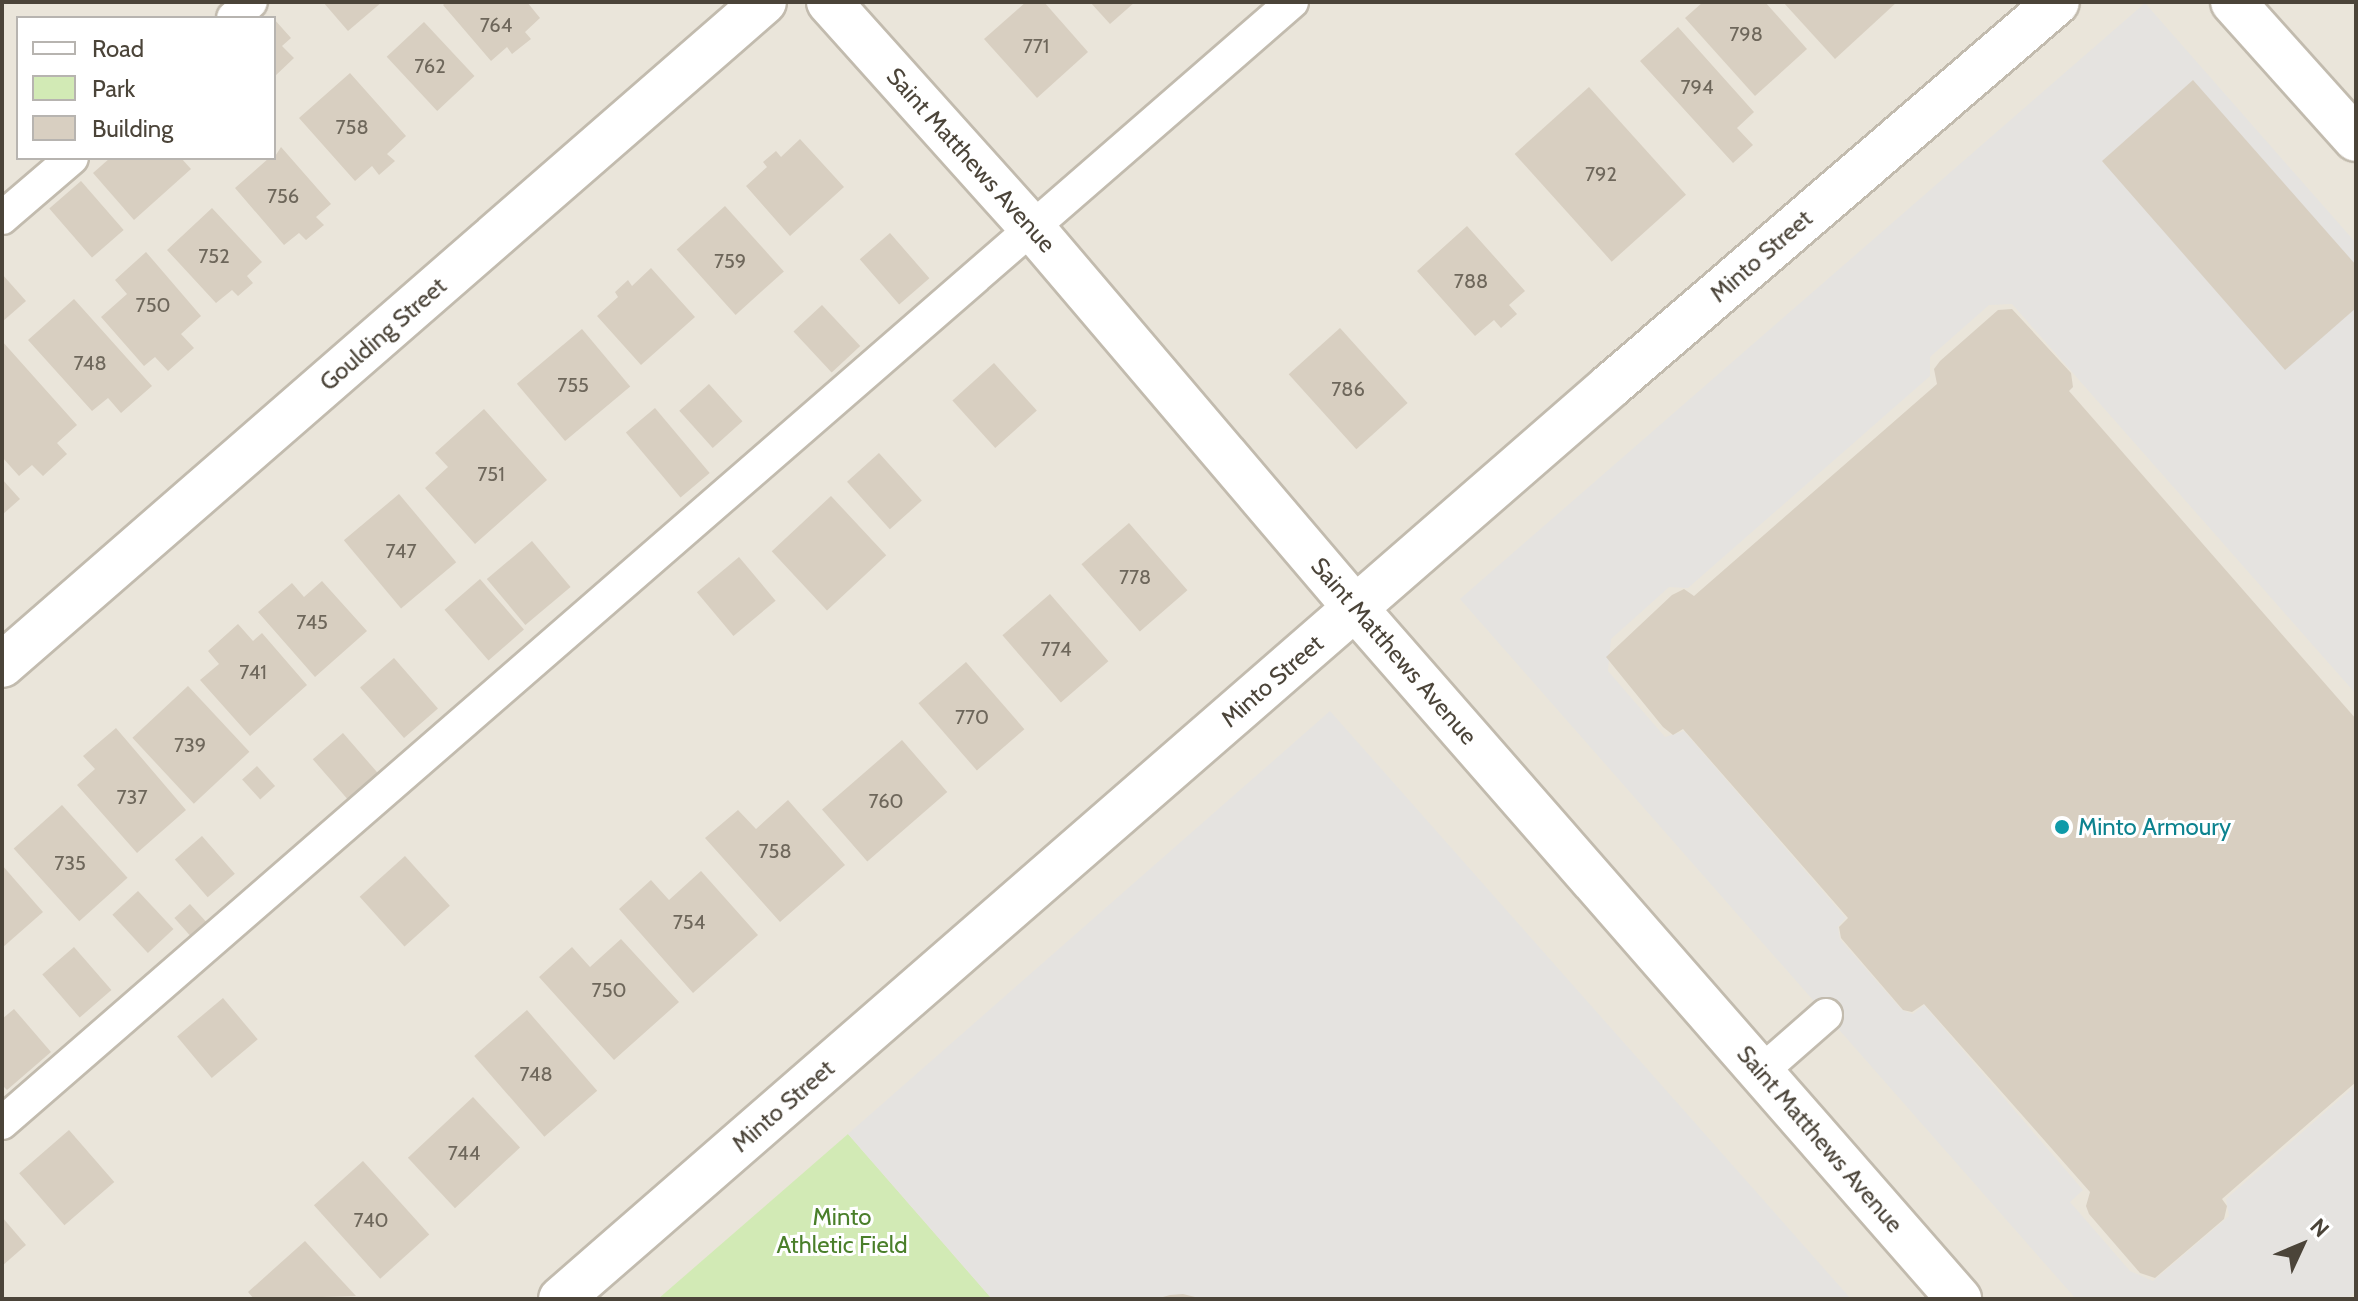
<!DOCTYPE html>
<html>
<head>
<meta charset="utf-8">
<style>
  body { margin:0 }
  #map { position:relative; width:2358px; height:1301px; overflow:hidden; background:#f6f3ec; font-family:Cabin,sans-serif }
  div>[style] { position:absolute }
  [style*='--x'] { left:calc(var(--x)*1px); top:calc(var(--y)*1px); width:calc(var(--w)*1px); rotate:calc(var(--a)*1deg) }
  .residential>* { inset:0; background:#eae5da }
  .green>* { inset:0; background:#d2eab5 }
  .parking>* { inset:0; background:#e5e3e0 }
  .building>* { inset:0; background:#d8cfc1; transform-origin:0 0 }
  .roads { filter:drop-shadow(2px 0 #c2bbae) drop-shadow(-2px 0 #c2bbae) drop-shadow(0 2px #c2bbae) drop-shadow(0 -2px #c2bbae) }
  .service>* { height:32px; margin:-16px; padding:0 16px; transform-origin:16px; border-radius:16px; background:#fff }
  .minor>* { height:44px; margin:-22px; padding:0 22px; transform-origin:22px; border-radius:22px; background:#fff }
  .tertiary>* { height:44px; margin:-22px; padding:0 22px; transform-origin:22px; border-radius:22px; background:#fff }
  .dots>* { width:22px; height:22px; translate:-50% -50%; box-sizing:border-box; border:4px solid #fff; border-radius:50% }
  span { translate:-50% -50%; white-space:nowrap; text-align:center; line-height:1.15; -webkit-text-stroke:6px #fff; paint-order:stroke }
  .number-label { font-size:20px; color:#6e675b }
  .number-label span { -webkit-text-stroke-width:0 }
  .street-label { font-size:24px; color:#4b4439 }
  .culture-label { font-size:24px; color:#0d838f }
  .left { translate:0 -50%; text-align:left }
  .park-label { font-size:24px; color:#4a7f2a }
  .frame { position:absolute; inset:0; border:4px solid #4b4439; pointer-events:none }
  .legend { position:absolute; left:16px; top:16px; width:260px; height:144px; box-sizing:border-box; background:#fff; border:2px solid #b7b4b0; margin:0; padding:10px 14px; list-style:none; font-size:24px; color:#4b4439 }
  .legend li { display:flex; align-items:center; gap:16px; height:40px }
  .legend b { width:40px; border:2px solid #b7b4b0 }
  .north { position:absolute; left:2262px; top:1205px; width:80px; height:80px; -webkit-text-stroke:6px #fff; paint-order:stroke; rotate:46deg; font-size:22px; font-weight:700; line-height:32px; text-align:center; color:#4b4439 }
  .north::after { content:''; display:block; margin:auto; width:28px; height:36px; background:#4b4439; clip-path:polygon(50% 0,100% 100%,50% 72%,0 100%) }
</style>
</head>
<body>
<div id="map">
  <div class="residential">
    <div style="clip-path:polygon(evenodd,2px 2px,2356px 2px,2356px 1299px,2px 1299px,2px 2px,18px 18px,274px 18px,274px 158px,18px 158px,18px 18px)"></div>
  </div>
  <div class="green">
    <div style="clip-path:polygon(848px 1134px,992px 1299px,658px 1299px)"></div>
  </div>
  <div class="parking">
    <div style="clip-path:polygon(2145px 3px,2356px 243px,2356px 694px,2012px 304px,1989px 305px,1930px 357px,1930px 376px,1688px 588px,1669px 587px,1611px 639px,1608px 671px,1665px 737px,1684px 731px,1846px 918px,1838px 927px,1840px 939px,1902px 1010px,1913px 1014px,1924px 1005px,2083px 1190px,2070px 1202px,2130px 1271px,2153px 1281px,2229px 1216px,2226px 1199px,2356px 1085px,2356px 1291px,2347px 1299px,2076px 1299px,1460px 599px)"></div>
    <div style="clip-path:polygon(1330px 711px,1851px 1299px,992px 1299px,848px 1134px)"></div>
  </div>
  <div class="building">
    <div style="clip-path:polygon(323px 2px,382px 2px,348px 31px)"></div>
    <div style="clip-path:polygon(446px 2px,527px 2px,540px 18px,525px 32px,531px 39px,512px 54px,507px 47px,491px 61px,443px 5px)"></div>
    <div style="clip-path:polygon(1026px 2px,1044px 2px,1088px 52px,1037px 98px,984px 39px)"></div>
    <div style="clip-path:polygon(1090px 2px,1135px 2px,1110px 24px)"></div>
    <div style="clip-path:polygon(1703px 2px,1765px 2px,1807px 49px,1755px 96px,1685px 18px)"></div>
    <div style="clip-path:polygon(1783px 2px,1897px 2px,1835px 59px)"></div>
    <div style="clip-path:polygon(274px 19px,291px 38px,282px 46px,294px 58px,274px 77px)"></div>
    <div style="left:424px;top:22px;width:74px;height:51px;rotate:47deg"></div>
    <div style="clip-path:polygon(1678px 27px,1754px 112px,1737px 128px,1753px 145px,1733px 163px,1640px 61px)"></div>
    <div style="clip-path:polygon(350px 73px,406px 136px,387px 154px,395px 161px,379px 175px,372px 166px,355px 181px,299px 118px)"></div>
    <div style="clip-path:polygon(2193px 80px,2356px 265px,2356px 308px,2285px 370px,2102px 161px)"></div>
    <div style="left:1589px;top:87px;width:145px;height:100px;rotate:48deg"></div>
    <div style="clip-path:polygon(800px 139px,844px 187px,790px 236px,746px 186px,767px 167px,763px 162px,776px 151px,781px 157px)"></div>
    <div style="clip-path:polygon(281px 147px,331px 204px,316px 217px,324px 225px,306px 240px,299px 233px,284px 245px,235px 188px,269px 158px,274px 158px)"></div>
    <div style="clip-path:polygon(110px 158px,181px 158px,191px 169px,134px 220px,93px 173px)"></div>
    <div style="left:81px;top:181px;width:65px;height:42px;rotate:49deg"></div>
    <div style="left:725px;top:206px;width:88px;height:65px;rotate:48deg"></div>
    <div style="clip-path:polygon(212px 208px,262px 262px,247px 276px,253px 283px,238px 296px,232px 290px,216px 303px,167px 250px)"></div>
    <div style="clip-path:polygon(1467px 226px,1525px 291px,1509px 305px,1517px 314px,1501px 328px,1494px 320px,1475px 336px,1417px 271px)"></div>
    <div style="left:890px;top:233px;width:60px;height:40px;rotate:49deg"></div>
    <div style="clip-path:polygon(146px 252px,201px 316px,181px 334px,194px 348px,168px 371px,155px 357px,144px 366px,101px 317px,127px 294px,115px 280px)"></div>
    <div style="clip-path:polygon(651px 268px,695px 317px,641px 365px,597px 316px,618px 297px,615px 292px,628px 280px,632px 286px)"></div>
    <div style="clip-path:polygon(2px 274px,26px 301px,2px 322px)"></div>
    <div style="clip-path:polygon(74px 299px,152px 386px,121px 413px,108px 398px,92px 411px,28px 340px)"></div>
    <div style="left:822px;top:305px;width:56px;height:39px;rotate:47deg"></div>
    <div style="clip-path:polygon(2012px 309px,2071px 373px,2073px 387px,2069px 391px,2356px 719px,2356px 1082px,2222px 1199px,2227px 1206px,2224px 1219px,2155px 1278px,2140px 1273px,2089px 1214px,2086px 1206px,2090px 1192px,1924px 1004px,1912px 1012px,1903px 1010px,1841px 938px,1839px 927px,1848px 918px,1683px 729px,1673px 735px,1663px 727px,1606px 657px,1672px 595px,1684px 589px,1694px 596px,1937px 384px,1934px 369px,1940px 361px,1998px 310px)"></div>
    <div style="left:1340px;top:328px;width:101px;height:69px;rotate:48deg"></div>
    <div style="left:582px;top:329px;width:75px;height:85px;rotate:50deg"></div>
    <div style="clip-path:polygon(2px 341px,77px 425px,57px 443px,67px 454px,43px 476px,32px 465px,19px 476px,2px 457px)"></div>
    <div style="left:994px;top:363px;width:64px;height:56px;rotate:48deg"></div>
    <div style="left:709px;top:384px;width:50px;height:40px;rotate:48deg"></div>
    <div style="left:655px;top:408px;width:85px;height:38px;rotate:50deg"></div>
    <div style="clip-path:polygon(484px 409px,547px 480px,475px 544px,425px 488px,448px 467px,435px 453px)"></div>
    <div style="left:879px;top:453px;width:64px;height:43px;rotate:48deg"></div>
    <div style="clip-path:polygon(2px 479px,20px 499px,2px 515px)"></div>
    <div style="left:399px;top:494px;width:89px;height:72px;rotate:50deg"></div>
    <div style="left:831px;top:496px;width:81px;height:81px;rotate:47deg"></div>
    <div style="left:1129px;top:523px;width:89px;height:63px;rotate:49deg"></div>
    <div style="left:532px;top:541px;width:60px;height:59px;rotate:50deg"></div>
    <div style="left:739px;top:557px;width:57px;height:55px;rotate:50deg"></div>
    <div style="left:480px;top:579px;width:67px;height:47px;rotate:49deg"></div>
    <div style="clip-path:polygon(322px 581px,367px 631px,315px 677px,258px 612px,292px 583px,304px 597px)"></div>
    <div style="left:1050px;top:594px;width:89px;height:63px;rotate:49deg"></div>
    <div style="clip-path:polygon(238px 624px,253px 641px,262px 633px,307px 685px,250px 736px,200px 680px,219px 664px,208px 651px)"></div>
    <div style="left:394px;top:658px;width:67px;height:45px;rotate:49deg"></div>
    <div style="left:966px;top:662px;width:89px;height:63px;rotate:49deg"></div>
    <div style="left:188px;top:686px;width:90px;height:76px;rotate:47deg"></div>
    <div style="clip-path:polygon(116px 728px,186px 810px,137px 853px,77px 785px,95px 769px,83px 756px)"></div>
    <div style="left:343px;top:733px;width:55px;height:40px;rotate:49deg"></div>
    <div style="left:902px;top:740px;width:69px;height:106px;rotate:49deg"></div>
    <div style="left:257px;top:766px;width:27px;height:20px;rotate:48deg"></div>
    <div style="clip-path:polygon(788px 800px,845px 865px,780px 922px,705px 838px,738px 810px,756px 829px)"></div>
    <div style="left:62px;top:805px;width:98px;height:65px;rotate:48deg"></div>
    <div style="left:202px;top:836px;width:50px;height:36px;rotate:49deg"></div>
    <div style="left:405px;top:856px;width:67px;height:61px;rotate:48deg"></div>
    <div style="clip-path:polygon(2px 865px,43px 912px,2px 948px)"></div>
    <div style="clip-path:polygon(701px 871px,758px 935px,693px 993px,619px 909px,651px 880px,669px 900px)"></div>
    <div style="left:138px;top:891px;width:52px;height:35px;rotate:47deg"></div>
    <div style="left:190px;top:904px;width:24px;height:21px;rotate:48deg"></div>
    <div style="clip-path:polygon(621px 939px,679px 1002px,614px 1060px,539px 977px,572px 947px,590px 967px)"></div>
    <div style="left:74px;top:947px;width:57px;height:42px;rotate:49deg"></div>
    <div style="left:223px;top:998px;width:54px;height:60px;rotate:50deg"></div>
    <div style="clip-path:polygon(14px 1009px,51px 1052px,7px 1090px,2px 1085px,2px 1019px)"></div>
    <div style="left:527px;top:1010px;width:107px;height:70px;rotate:49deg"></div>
    <div style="left:473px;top:1097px;width:69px;height:89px;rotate:47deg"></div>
    <div style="left:69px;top:1130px;width:69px;height:66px;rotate:49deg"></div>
    <div style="left:363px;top:1161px;width:99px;height:66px;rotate:48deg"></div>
    <div style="clip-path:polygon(2px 1217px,26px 1245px,2px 1266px)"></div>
    <div style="clip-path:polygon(305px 1241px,356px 1296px,254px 1299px,248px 1292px)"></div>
    <div style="clip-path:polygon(1183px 1294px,1203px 1299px,1156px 1299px,1170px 1295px)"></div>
  </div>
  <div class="roads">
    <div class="service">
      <div style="--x:233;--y:18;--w:24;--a:-42"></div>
      <div style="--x:2;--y:218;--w:92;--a:-40.6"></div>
      <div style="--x:1762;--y:1071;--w:85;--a:-41.2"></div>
      <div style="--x:2;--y:1123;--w:1709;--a:-40.99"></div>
    </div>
    <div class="minor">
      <div style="--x:2233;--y:2;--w:184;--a:48.1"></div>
      <div style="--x:2;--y:665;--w:1010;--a:-41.03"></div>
      <div style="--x:561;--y:1299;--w:1391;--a:-41.03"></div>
      <div style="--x:1610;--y:386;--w:589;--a:-40.66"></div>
    </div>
    <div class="tertiary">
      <div style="--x:829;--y:2;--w:305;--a:48.1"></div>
      <div style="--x:1033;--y:229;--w:497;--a:49.6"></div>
      <div style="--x:1355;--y:608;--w:918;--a:48.84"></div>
    </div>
  </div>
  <div class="dots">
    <div style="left:2062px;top:827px;background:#0f9aa8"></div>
  </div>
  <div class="number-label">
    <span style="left:496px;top:25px">764</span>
    <span style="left:1746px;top:34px">798</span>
    <span style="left:1036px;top:46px">771</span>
    <span style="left:430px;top:66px">762</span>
    <span style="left:1697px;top:87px">794</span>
    <span style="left:352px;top:127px">758</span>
    <span style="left:1601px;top:174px">792</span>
    <span style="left:283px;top:196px">756</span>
    <span style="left:214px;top:256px">752</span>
    <span style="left:730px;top:261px">759</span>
    <span style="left:1471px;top:281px">788</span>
    <span style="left:153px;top:305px">750</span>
    <span style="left:90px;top:363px">748</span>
    <span style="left:573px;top:385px">755</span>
    <span style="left:1348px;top:389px">786</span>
    <span style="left:491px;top:474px">751</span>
    <span style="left:401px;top:551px">747</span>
    <span style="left:1135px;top:577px">778</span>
    <span style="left:312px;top:622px">745</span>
    <span style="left:1056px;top:649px">774</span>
    <span style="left:253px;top:672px">741</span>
    <span style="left:972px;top:717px">770</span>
    <span style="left:190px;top:745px">739</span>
    <span style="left:132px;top:797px">737</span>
    <span style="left:886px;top:801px">760</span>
    <span style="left:775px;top:851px">758</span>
    <span style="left:70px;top:863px">735</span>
    <span style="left:689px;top:922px">754</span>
    <span style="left:609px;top:990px">750</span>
    <span style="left:536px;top:1074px">748</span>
    <span style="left:464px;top:1153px">744</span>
    <span style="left:371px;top:1220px">740</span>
  </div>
  <div class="street-label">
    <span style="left:971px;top:160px;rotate:48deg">Saint Matthews Avenue</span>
    <span style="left:1761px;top:256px;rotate:-41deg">Minto Street</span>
    <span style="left:383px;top:334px;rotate:-41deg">Goulding Street</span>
    <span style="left:1394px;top:651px;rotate:49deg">Saint Matthews Avenue</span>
    <span style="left:1272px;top:681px;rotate:-41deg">Minto Street</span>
    <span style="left:783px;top:1106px;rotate:-41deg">Minto Street</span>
    <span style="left:1820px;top:1139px;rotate:49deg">Saint Matthews Avenue</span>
  </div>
  <div class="culture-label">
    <span class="left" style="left:2078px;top:827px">Minto Armoury</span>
  </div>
  <div class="park-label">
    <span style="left:842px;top:1231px">Minto<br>Athletic Field</span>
  </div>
  <div class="frame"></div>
  <ul class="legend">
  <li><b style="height:10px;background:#fff"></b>Road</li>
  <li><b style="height:22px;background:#d2eab5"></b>Park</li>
  <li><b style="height:22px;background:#d8cfc1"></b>Building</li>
  </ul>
  <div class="north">N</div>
</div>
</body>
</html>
